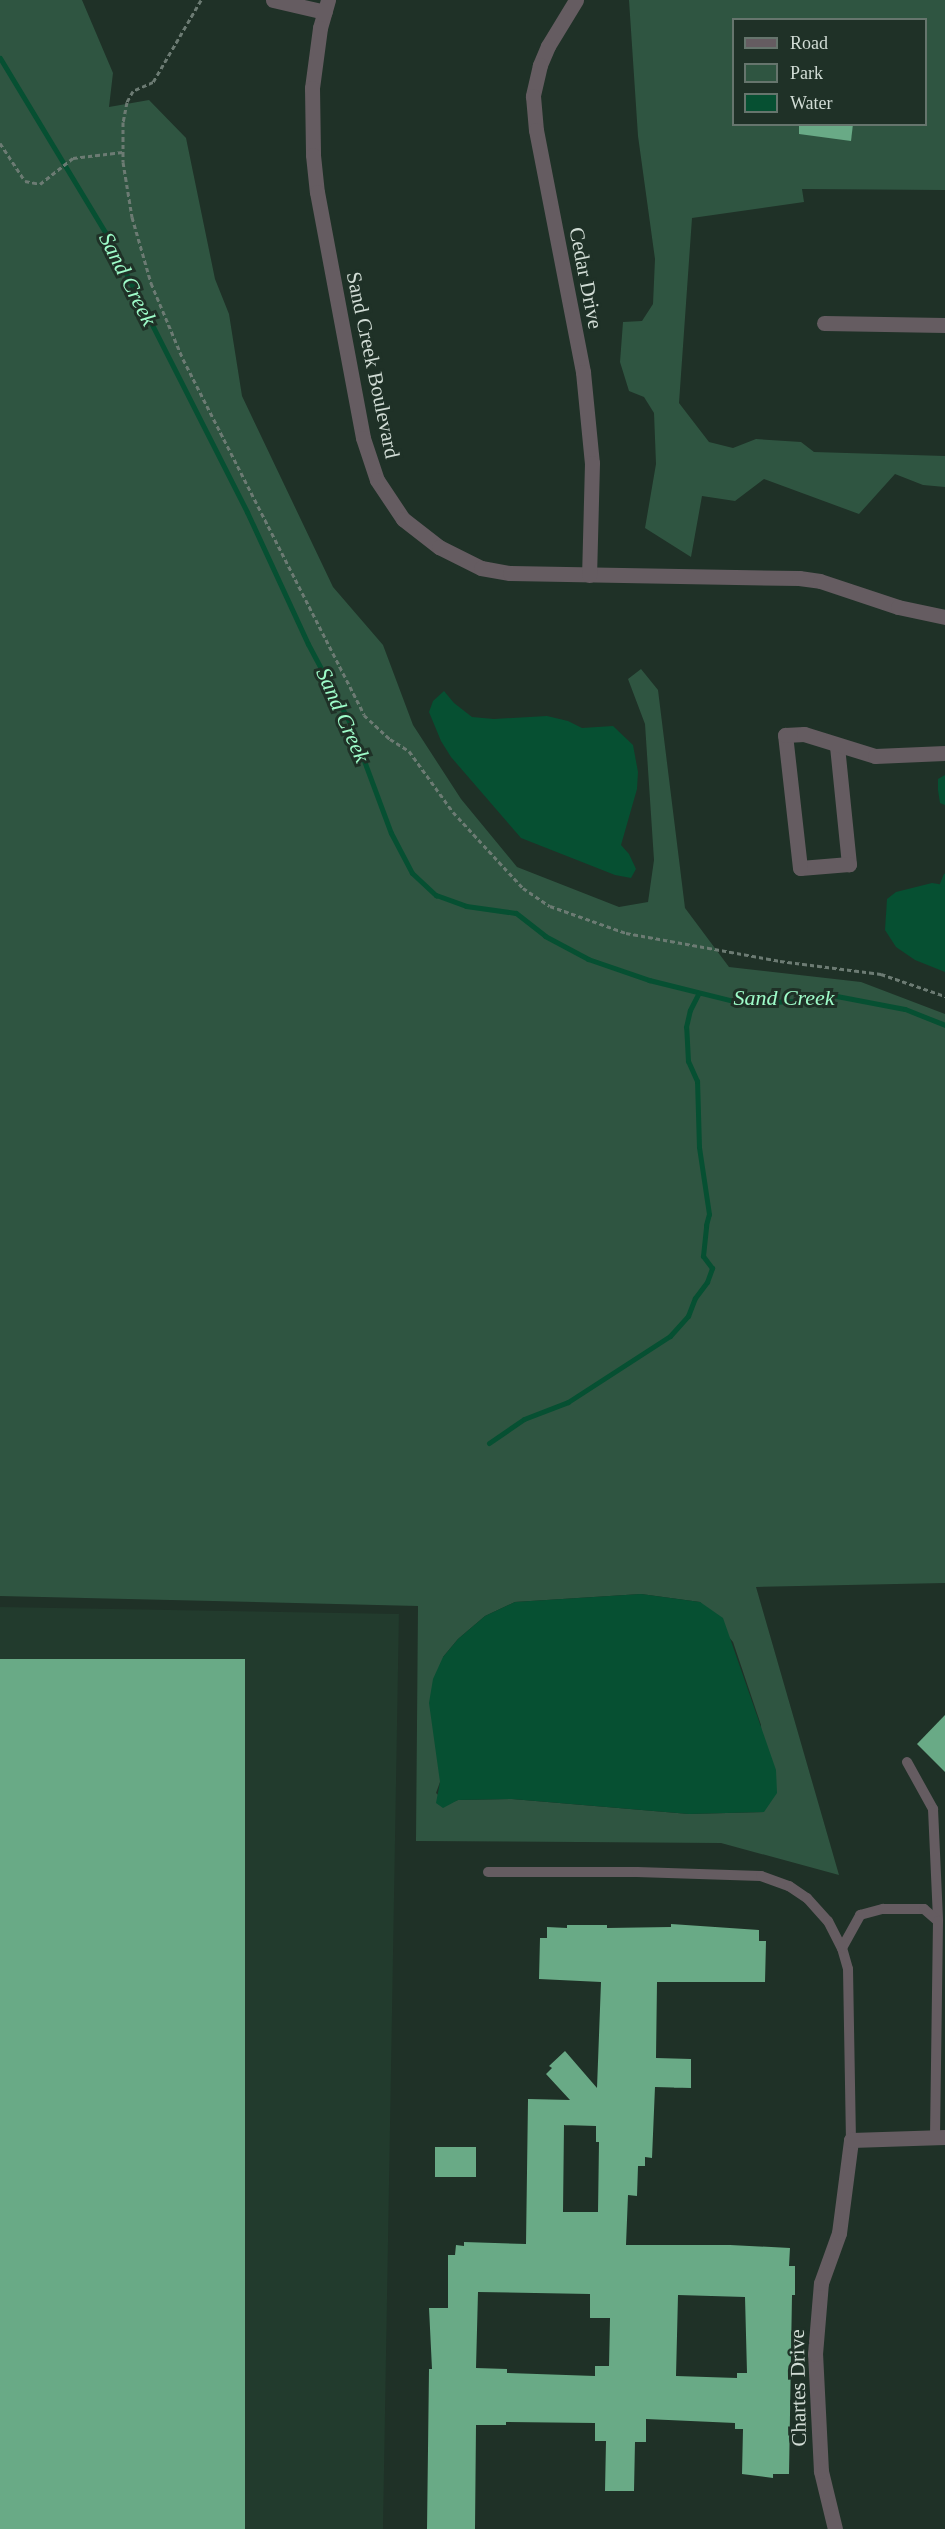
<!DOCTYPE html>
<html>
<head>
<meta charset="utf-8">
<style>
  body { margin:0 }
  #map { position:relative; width:945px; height:2529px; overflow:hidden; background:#1f3127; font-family:"Times New Roman",serif }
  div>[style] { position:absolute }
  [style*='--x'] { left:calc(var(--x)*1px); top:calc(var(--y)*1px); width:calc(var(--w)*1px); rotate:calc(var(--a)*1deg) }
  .built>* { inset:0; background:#223b2d; transform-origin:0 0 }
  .green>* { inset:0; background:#2f5541 }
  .water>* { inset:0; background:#065032 }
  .stream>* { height:5px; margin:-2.5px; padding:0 2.5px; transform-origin:2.5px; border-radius:2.5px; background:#065032 }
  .building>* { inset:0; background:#69aa86; transform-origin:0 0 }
  .path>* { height:3px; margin-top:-1.5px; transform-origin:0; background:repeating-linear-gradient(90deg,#6c7b73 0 4.5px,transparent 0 7.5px) }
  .lane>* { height:10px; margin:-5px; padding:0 5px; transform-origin:5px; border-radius:5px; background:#655c61 }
  .street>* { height:15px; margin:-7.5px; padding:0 7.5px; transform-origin:7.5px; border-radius:7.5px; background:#655c61 }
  span { translate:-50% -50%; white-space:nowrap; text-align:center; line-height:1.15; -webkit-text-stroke:6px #1f3127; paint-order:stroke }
  .street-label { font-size:21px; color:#d1dcd5 }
  .water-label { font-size:22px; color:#9efcc9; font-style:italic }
  .legend { position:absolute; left:732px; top:18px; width:195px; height:108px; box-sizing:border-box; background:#1f3127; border:2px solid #66756d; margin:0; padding:8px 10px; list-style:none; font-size:18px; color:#d1dcd5 }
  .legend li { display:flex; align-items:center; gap:12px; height:30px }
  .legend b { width:30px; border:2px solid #66756d }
</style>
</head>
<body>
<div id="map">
  <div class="built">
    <div style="left:0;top:1607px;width:399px;height:922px;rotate:1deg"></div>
  </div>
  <div class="green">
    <div style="clip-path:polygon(evenodd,0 0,82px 0,113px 73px,109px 107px,149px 100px,186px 138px,215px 279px,229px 314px,242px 396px,333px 587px,383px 645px,413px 725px,461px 799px,517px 867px,619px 907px,648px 902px,654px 860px,645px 724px,628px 679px,641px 669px,658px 690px,685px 908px,729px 967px,861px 982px,945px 1014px,945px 1583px,756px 1587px,839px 1875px,721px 1843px,416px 1841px,418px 1606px,0 1596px,0 0,641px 1594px,700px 1602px,733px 1642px,761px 1725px,764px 1812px,689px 1814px,512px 1799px,458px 1800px,448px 1804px,436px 1793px,440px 1782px,443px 1657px,458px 1639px,485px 1616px,515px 1602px,641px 1594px)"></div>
    <div style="clip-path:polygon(evenodd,629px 0,945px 0,945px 190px,802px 189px,804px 202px,692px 218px,679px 403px,709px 442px,733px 448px,756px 439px,801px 442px,814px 452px,945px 456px,945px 487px,923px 485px,895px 474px,859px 514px,764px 479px,735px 501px,702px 496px,691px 557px,645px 528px,656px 464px,654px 413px,644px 397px,629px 391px,620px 362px,623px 322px,642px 321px,653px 304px,655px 259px,638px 136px,629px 0,734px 20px,926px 20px,926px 124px,734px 124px,734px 20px)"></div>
  </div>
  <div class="water">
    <div style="clip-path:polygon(444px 691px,454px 703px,472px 717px,494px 719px,547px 716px,568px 721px,582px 728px,613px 726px,633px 745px,638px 772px,637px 789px,621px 845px,629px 854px,636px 869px,631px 878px,615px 875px,521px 838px,451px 757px,441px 741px,429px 712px,433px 701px)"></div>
    <div style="clip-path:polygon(945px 775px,945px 805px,940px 803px,938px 790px,938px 779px)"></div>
    <div style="clip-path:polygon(932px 883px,945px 885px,945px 972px,915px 960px,896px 947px,885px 930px,887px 899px,896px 892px)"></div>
    <div style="clip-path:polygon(641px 1594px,700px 1602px,723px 1618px,776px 1770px,777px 1793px,764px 1812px,689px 1814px,512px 1799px,458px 1800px,443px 1808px,436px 1803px,440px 1782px,429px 1703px,433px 1679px,443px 1657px,458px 1639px,485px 1616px,515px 1602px)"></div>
  </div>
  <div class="stream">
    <div style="--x:0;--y:58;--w:203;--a:58.9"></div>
    <div style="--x:105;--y:232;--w:314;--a:63.1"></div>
    <div style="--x:247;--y:512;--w:145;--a:65.2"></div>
    <div style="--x:308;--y:644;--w:89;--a:62"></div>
    <div style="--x:350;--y:723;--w:117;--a:69.6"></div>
    <div style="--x:391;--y:833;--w:45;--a:62.3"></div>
    <div style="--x:412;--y:873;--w:33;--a:43"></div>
    <div style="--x:436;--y:895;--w:32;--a:20"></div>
    <div style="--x:466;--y:906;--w:50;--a:8"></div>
    <div style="--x:516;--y:913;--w:37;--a:38"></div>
    <div style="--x:545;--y:936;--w:49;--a:28.1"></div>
    <div style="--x:588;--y:959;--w:65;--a:19"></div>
    <div style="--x:649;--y:980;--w:96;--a:13.9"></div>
    <div style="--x:742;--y:1003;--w:55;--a:-2.1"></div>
    <div style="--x:797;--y:1001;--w:30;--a:-14"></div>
    <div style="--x:826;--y:994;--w:80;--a:10.8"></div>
    <div style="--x:905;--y:1009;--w:43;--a:21.8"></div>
    <div style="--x:942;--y:884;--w:9;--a:-69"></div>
    <div style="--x:489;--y:1443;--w:42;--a:-34.4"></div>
    <div style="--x:524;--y:1419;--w:47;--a:-21.1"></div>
    <div style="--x:568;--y:1402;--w:121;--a:-32.9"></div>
    <div style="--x:670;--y:1336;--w:27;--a:-48"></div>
    <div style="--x:688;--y:1316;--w:19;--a:-69"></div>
    <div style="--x:695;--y:1298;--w:20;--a:-53"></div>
    <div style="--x:707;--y:1282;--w:15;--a:-70"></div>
    <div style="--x:712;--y:1268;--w:15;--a:-127"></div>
    <div style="--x:703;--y:1256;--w:31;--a:-84"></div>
    <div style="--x:706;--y:1225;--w:11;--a:-75"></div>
    <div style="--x:709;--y:1214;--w:68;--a:-98.5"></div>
    <div style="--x:699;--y:1147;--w:66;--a:-91.7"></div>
    <div style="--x:697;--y:1081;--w:22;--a:-114"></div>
    <div style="--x:688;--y:1061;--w:34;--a:-93"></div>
    <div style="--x:686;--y:1027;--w:17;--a:-77"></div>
    <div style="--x:690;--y:1010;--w:18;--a:-63"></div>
  </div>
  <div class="building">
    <div style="clip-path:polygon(799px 124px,853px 124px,851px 141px,799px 134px)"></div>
    <div style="left:0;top:1659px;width:245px;height:870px"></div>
    <div style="clip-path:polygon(945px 1715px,945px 1772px,917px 1744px)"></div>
    <div style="clip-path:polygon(evenodd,671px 1924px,759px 1930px,759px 1941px,766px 1941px,765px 1982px,657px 1982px,656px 2058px,691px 2059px,691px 2088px,655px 2087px,652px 2158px,645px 2157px,645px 2166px,638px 2166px,637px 2196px,628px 2195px,626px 2245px,730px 2245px,790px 2248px,789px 2266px,795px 2266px,795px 2295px,792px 2295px,789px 2474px,773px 2474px,773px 2478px,742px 2474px,743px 2429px,735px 2429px,735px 2423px,646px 2419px,646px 2442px,635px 2442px,634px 2491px,605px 2491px,606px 2441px,595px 2441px,595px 2423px,506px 2422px,506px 2425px,476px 2425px,475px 2529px,427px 2529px,429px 2369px,432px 2369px,429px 2308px,448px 2308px,448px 2255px,455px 2255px,456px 2245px,464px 2246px,464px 2242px,526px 2244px,528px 2099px,570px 2100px,546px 2074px,552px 2068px,549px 2066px,565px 2051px,597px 2088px,601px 1982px,539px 1979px,540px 1938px,547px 1938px,547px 1927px,567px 1928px,567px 1925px,607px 1925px,607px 1928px,671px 1927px,671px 1924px,564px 2125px,596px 2126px,596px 2142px,599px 2142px,598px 2212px,563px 2212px,564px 2125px,671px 1924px,478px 2292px,590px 2294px,590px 2318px,610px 2318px,609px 2366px,595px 2366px,595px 2376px,507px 2373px,507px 2369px,476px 2368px,478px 2292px,671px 1924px,678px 2295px,745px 2297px,747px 2373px,737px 2373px,737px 2378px,676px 2376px,678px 2295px)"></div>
    <div style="left:435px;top:2147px;width:41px;height:30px"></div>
  </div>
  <div class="path">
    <div style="--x:201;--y:0;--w:95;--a:120.3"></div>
    <div style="--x:153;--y:82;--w:22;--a:156"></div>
    <div style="--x:133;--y:91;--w:13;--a:119"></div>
    <div style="--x:127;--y:102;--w:20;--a:101"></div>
    <div style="--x:123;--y:122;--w:40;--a:90"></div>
    <div style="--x:123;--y:162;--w:56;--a:80.7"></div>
    <div style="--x:132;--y:217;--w:69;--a:73.9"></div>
    <div style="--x:151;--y:283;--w:82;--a:67.2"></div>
    <div style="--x:183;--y:359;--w:399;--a:63"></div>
    <div style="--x:364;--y:715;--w:35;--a:43"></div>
    <div style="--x:390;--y:739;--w:22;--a:32"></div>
    <div style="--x:409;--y:751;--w:75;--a:54.2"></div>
    <div style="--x:453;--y:812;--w:103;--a:47.4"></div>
    <div style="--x:523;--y:888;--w:32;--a:34"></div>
    <div style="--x:550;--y:906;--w:81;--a:19.6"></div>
    <div style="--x:626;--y:933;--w:157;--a:10.3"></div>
    <div style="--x:780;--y:961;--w:102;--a:7.3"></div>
    <div style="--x:881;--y:974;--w:68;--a:19"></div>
    <div style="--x:0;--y:143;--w:45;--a:56.7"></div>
    <div style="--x:25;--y:181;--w:15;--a:11"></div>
    <div style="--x:40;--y:184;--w:42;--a:-38.2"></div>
    <div style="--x:73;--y:158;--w:50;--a:-6.8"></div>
  </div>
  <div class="lane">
    <div style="--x:907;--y:1762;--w:54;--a:61"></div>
    <div style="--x:933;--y:1809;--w:112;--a:87.4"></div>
    <div style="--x:488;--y:1872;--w:149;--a:0"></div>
    <div style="--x:637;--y:1872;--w:124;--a:1.8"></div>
    <div style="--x:761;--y:1876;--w:30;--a:20"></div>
    <div style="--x:789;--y:1886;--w:22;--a:34"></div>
    <div style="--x:807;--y:1898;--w:31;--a:48"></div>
    <div style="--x:828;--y:1921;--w:30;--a:63"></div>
    <div style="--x:842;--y:1948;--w:22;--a:74"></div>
    <div style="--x:848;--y:1969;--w:171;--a:89"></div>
    <div style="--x:842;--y:1948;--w:38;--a:-61"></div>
    <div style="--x:860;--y:1915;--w:24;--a:-15"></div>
    <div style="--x:883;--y:1909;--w:41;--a:0"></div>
    <div style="--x:924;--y:1909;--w:18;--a:41"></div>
    <div style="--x:938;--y:1921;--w:216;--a:90.8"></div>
  </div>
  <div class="street">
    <div style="--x:273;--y:0;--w:53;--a:13"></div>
    <div style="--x:328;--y:0;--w:29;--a:106"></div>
    <div style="--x:320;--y:28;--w:61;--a:97.6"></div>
    <div style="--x:312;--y:88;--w:67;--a:89.1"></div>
    <div style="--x:313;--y:155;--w:37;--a:84"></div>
    <div style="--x:317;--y:192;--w:250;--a:79.4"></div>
    <div style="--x:363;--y:438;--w:44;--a:71.6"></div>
    <div style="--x:377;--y:480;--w:47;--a:56.3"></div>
    <div style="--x:403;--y:519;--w:46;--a:37.9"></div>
    <div style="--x:439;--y:547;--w:47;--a:26.6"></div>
    <div style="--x:481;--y:568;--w:29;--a:10"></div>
    <div style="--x:510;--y:573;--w:289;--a:1"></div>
    <div style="--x:799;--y:578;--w:21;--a:8"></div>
    <div style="--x:820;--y:581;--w:82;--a:18.4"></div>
    <div style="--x:898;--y:607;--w:48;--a:12"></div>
    <div style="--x:576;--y:0;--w:54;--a:121.3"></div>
    <div style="--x:548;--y:46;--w:21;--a:113"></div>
    <div style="--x:540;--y:65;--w:32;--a:103"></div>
    <div style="--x:533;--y:96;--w:34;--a:85"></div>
    <div style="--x:536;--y:130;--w:247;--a:79"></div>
    <div style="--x:583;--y:372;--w:91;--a:84.4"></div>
    <div style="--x:592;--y:463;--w:112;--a:91.5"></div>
    <div style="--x:824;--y:323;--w:121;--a:0.9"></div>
    <div style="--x:837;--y:746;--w:119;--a:84.2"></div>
    <div style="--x:849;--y:864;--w:49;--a:175.3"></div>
    <div style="--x:800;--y:868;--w:134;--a:-96.4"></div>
    <div style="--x:785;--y:735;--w:19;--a:-3"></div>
    <div style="--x:804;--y:734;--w:74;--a:17.2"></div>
    <div style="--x:875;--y:756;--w:70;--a:-2.5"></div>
    <div style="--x:835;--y:2529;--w:60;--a:-103.6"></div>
    <div style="--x:821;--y:2471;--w:117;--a:-92.9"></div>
    <div style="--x:815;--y:2354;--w:71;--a:-85.2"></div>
    <div style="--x:821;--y:2283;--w:53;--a:-70.2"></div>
    <div style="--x:839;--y:2233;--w:94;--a:-82.6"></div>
    <div style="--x:851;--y:2140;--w:94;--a:-1.8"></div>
  </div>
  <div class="street-label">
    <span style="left:586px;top:278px;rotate:79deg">Cedar Drive</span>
    <span style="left:373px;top:365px;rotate:78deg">Sand Creek Boulevard</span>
    <span style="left:798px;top:2388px;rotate:-91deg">Chartes Drive</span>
  </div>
  <div class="water-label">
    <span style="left:128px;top:279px;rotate:63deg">Sand Creek</span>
    <span style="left:343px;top:715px;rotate:66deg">Sand Creek</span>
    <span style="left:784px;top:998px">Sand Creek</span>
  </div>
  <ul class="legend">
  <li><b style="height:8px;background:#655c61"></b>Road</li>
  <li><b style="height:16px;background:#2f5541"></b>Park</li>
  <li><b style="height:16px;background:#065032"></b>Water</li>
  </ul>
</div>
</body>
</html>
